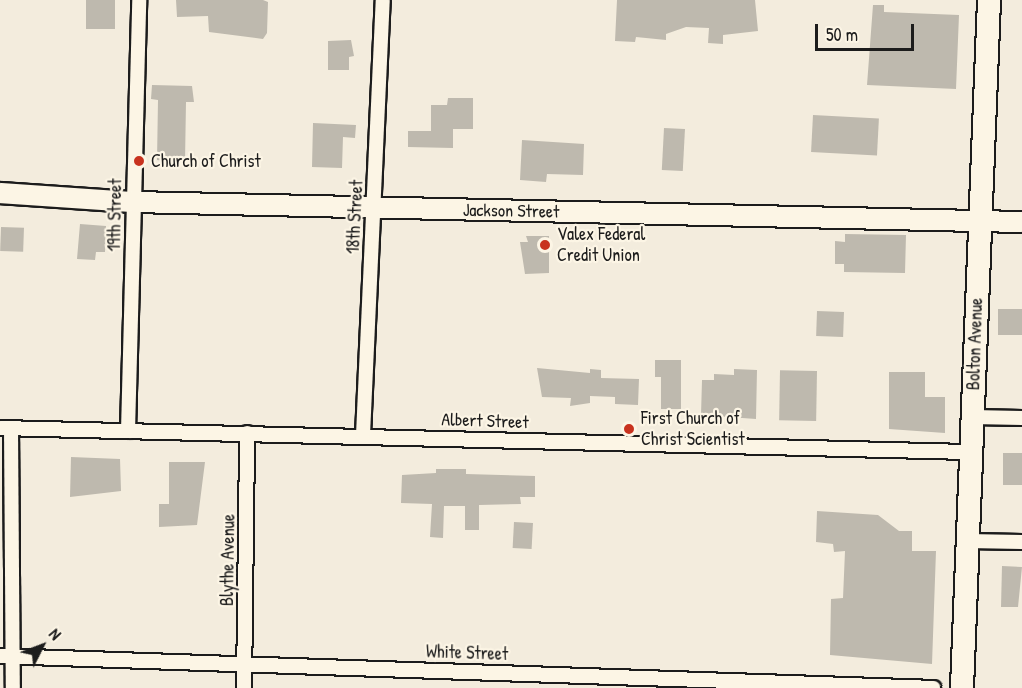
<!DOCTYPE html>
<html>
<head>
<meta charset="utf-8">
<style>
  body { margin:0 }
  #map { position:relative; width:1022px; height:688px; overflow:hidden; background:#f3ecdd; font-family:"Patrick Hand",sans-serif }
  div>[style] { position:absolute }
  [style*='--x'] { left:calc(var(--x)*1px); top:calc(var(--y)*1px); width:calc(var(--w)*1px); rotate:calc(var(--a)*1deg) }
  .building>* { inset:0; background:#beb9ae; transform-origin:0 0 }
  .roads { filter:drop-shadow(2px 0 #1c1c1c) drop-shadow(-2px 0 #1c1c1c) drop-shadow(0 2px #1c1c1c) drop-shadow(0 -2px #1c1c1c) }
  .street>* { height:14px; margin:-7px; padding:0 7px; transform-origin:7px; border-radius:7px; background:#fcf5e5 }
  .secondary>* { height:20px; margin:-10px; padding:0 10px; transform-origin:10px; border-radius:10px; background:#fcf5e5 }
  .primary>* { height:22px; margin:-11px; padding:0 11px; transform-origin:11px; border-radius:11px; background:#fcf5e5 }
  .dots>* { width:16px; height:16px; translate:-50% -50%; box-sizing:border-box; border:3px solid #fcf5e5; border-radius:50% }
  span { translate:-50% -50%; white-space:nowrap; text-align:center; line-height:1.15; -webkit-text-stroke:4.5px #fcf5e5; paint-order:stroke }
  .poi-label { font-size:18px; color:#1c1c1c }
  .left { translate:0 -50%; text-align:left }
  .street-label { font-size:18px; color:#1c1c1c }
  .north { position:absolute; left:12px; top:616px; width:60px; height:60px; -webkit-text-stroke:4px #fcf5e5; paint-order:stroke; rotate:48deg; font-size:16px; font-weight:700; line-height:24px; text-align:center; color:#1c1c1c }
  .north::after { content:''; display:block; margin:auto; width:21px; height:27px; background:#1c1c1c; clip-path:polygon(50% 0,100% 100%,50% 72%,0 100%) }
  .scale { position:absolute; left:815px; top:24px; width:99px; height:27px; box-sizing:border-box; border:3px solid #1c1c1c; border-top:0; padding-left:8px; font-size:18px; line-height:21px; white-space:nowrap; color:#1c1c1c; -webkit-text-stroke:4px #fcf5e5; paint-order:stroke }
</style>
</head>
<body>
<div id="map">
  <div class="building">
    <div style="left:86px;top:0;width:29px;height:29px"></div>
    <div style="clip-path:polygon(176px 0,263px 0,268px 2px,267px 33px,263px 39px,209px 32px,208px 16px,177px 17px)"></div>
    <div style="clip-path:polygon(617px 0,755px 0,758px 31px,723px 35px,723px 44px,708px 43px,709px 28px,686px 27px,666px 34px,666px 40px,636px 37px,635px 42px,615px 41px)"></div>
    <div style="clip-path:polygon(873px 5px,884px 5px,884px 12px,959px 15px,956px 89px,867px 85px)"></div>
    <div style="clip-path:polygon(351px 40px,354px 56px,349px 57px,349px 70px,328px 70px,328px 41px)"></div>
    <div style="clip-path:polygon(152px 85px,192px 86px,194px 102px,186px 102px,185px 162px,180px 162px,180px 168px,165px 168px,165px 161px,157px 160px,158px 100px,151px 99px)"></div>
    <div style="clip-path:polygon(448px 98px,473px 98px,473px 129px,453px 129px,453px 148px,408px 147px,408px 131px,431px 131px,431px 105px,447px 105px)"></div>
    <div style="left:813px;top:115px;width:66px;height:37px;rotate:3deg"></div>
    <div style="clip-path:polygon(313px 123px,356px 125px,355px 138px,343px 137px,342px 168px,312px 167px)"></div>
    <div style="left:664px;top:128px;width:21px;height:42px;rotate:3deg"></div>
    <div style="clip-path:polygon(522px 140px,584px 144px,583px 175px,547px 174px,546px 182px,520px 180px)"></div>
    <div style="clip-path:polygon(80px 224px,106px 226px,105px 252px,96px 252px,95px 260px,77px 259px)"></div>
    <div style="left:1px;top:227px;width:23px;height:24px;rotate:2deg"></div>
    <div style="clip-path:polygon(845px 234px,906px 235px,905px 273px,844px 272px,844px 264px,835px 264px,835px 241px,845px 242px)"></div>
    <div style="clip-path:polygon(526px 236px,549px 236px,549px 273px,525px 274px,520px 242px,528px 242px)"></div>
    <div style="left:998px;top:309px;width:24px;height:26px"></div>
    <div style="left:817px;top:311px;width:27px;height:25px;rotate:2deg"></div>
    <div style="clip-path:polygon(655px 360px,681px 360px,681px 409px,661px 409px,661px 377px,655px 377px)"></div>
    <div style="clip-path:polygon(537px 368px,590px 373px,590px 369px,601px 370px,601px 378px,639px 379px,638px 405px,615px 404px,615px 397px,590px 396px,590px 403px,570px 406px,571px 398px,542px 397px)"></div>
    <div style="clip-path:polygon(734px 369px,757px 370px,756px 419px,701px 415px,702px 380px,714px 380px,714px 374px,734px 375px)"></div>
    <div style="left:817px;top:371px;width:50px;height:37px;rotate:91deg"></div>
    <div style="clip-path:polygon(889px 372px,925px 372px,925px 397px,945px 397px,945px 433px,889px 429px)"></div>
    <div style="left:1003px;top:453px;width:19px;height:32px"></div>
    <div style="clip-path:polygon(71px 457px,120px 459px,121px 491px,70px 497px)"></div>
    <div style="clip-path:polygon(169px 462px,205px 462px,197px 525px,159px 527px,159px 504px,169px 504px)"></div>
    <div style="clip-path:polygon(436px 469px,466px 469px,466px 474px,535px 476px,535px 497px,520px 497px,521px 504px,479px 505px,479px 530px,465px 530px,465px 506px,444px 506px,443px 538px,430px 537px,432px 504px,401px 503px,402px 475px,436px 473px)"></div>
    <div style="clip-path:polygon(817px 511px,878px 515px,899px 531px,912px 531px,912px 551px,936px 551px,932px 664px,830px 655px,831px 599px,843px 598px,845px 551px,834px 552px,833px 544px,816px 542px)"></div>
    <div style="left:514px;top:522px;width:19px;height:26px;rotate:3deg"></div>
    <div style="clip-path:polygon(1002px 566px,1022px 567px,1018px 607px,1001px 607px)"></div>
  </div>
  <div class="roads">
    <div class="street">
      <div style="--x:972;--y:417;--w:50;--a:1.1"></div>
      <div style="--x:0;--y:428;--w:970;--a:1.42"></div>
      <div style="--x:11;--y:428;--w:260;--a:89.6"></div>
      <div style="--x:128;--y:431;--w:431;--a:-88.5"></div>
      <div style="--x:363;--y:435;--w:435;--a:-87.4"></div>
      <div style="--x:967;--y:541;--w:55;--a:1"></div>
      <div style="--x:0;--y:656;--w:934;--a:1.96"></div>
      <div style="--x:244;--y:688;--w:255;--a:-89.3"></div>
    </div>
    <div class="secondary">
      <div style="--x:0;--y:193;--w:133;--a:3.9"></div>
      <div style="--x:133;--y:202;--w:889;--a:1.29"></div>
    </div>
    <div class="primary">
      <div style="--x:962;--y:688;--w:689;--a:-87.75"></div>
    </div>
  </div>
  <div class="dots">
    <div style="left:139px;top:161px;background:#c8321e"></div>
    <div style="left:545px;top:245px;background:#c8321e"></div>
    <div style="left:629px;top:429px;background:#c8321e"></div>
  </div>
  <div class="poi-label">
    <span class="left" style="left:151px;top:161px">Church of Christ</span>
    <span class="left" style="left:557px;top:245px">Valex Federal<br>Credit Union</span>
    <span class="left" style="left:641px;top:429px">First Church of<br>Christ Scientist</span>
  </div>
  <div class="street-label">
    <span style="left:511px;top:211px;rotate:1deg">Jackson Street</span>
    <span style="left:115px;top:215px;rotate:-89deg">19th Street</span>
    <span style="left:355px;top:217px;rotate:-87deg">18th Street</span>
    <span style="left:975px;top:344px;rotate:-88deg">Bolton Avenue</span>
    <span style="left:485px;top:421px;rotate:2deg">Albert Street</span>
    <span style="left:228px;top:560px;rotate:-89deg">Blythe Avenue</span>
    <span style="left:467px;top:653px;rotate:2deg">White Street</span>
  </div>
  <div class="north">N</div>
  <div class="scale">50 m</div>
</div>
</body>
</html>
